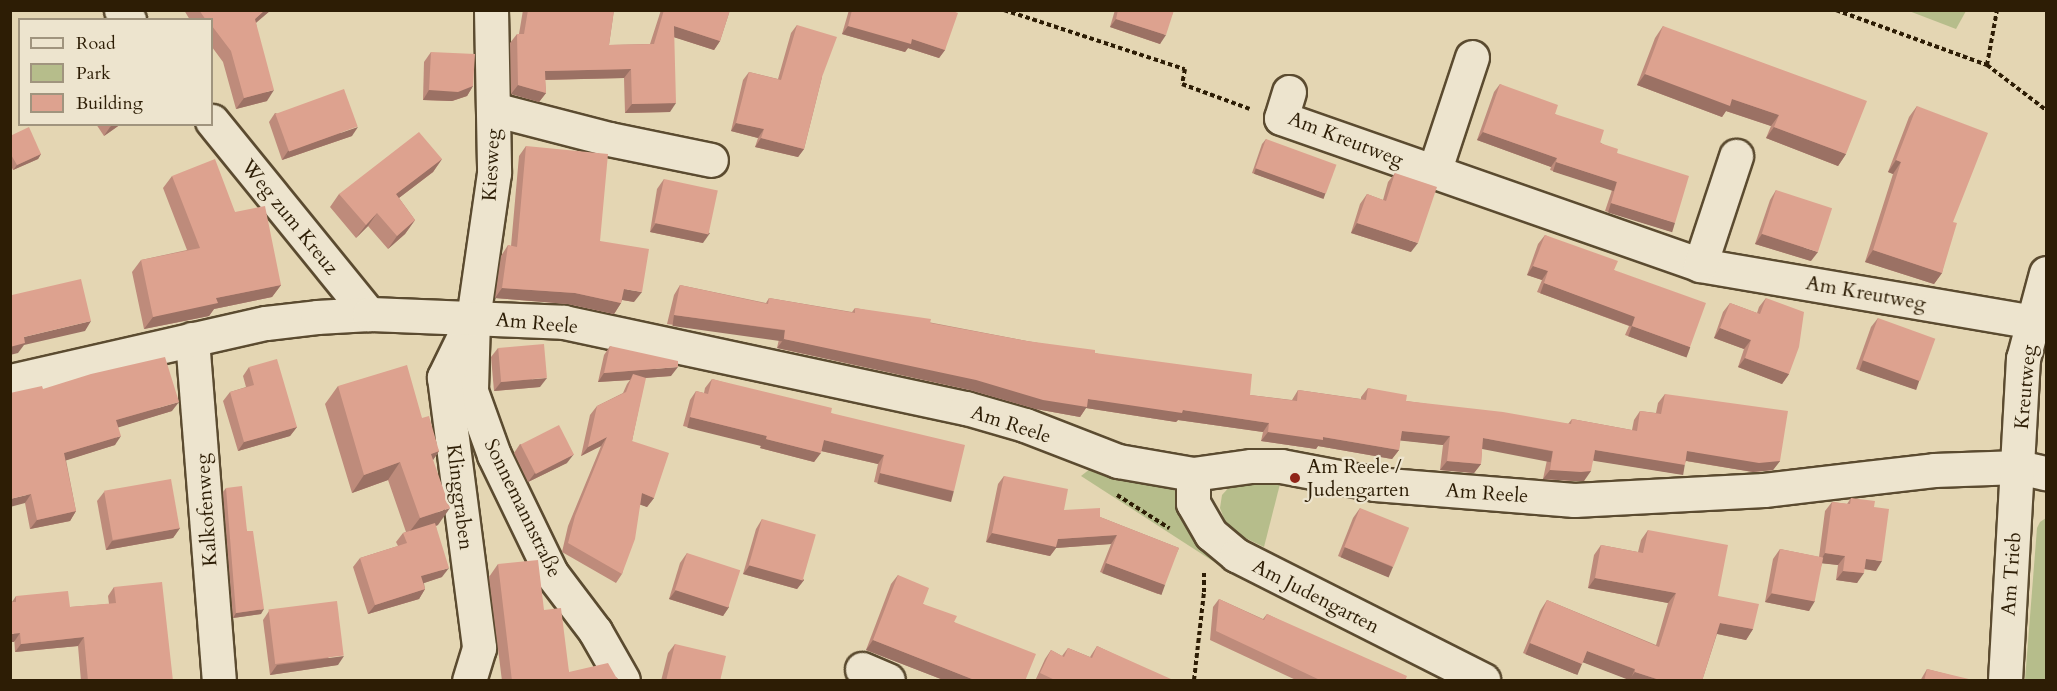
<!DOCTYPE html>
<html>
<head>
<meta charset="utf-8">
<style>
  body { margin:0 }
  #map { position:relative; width:2057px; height:691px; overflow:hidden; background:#e4d6b3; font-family:Cardo,serif }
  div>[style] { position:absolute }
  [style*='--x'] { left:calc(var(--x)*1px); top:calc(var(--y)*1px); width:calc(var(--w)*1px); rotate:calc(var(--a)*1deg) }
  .green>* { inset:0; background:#b6bd8b }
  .path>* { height:4px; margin-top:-2px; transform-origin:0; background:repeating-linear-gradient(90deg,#2d1d05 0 4.5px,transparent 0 7.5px) }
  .roads { filter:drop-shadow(2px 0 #5b4b30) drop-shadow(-2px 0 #5b4b30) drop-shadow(0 2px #5b4b30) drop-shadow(0 -2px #5b4b30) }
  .minor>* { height:33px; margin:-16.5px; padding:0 16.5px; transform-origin:16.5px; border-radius:16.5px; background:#ede4ce }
  .wall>* { inset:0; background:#be8b7b }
  .shaded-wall>* { inset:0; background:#9b7164; transform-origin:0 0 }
  .building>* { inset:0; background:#dda28f; transform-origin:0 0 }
  .dots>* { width:16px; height:16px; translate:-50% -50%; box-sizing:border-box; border:3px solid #ede4ce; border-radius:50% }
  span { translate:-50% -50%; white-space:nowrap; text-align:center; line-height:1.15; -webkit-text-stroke:4.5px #ede4ce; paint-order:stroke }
  .street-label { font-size:20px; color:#2d1d05 }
  .poi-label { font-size:20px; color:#2d1d05 }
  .left { translate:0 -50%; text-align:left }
  .frame { position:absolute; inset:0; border:12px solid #2d1d05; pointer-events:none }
  .legend { position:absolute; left:18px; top:18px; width:195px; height:108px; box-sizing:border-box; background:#ede4ce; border:2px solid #a0947e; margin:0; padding:8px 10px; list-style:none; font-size:18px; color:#2d1d05 }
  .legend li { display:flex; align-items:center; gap:12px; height:30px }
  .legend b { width:30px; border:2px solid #a0947e }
</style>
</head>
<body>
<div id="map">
  <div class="green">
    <div style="clip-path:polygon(1909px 11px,1966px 10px,1966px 11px,1956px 29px)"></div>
    <div style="clip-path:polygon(1090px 469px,1122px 473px,1164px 484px,1177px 492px,1218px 554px,1222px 567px,1081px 476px)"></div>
    <div style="clip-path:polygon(1260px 482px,1280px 484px,1264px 547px,1241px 536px,1225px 521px,1220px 508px,1222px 495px,1233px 483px)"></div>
    <div style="clip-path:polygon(2046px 518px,2046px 680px,2025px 680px,2037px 528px,2040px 522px)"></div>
  </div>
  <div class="path">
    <div style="--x:1004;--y:10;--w:190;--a:18.1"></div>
    <div style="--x:1185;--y:69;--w:15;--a:101"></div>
    <div style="--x:1182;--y:84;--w:72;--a:20.2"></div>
    <div style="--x:1836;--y:10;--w:161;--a:20"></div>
    <div style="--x:1987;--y:65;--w:74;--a:37.3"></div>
    <div style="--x:1987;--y:65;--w:56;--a:-79.7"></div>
    <div style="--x:1117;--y:495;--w:62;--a:32.4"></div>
    <div style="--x:1194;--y:680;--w:89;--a:-83.5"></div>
    <div style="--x:1204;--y:592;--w:21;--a:-90"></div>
  </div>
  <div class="roads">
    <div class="minor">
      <div style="--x:121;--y:10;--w:13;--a:51"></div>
      <div style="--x:491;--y:10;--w:163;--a:88.9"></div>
      <div style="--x:494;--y:173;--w:147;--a:98.2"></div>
      <div style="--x:473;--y:318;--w:73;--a:91.6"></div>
      <div style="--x:471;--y:391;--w:68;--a:70.2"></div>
      <div style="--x:494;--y:455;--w:131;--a:64.2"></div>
      <div style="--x:551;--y:573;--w:73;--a:52.8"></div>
      <div style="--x:595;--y:631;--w:56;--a:60.3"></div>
      <div style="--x:1289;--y:92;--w:27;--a:107"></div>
      <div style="--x:1281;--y:118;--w:444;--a:19.3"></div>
      <div style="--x:1700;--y:265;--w:337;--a:9.7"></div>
      <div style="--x:493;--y:109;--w:120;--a:14.5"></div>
      <div style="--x:609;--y:139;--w:104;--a:11.6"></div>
      <div style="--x:212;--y:121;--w:249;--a:50.9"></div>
      <div style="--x:1434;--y:172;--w:121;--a:-71.7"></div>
      <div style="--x:1700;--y:265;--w:115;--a:-71.7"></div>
      <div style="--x:468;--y:328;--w:55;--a:116.1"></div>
      <div style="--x:444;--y:377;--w:273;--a:82.6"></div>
      <div style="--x:479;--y:648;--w:34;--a:107"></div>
      <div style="--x:192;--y:339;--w:342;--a:85.5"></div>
      <div style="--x:10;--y:381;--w:262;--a:-12.8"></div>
      <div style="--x:266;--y:323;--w:51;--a:-6.7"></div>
      <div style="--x:317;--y:317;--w:52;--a:-3.3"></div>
      <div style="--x:369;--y:314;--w:195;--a:2.3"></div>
      <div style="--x:564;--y:322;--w:411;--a:12.1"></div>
      <div style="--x:966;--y:408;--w:61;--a:16.1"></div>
      <div style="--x:1025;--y:425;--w:100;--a:21.2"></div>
      <div style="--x:1118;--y:461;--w:76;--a:9.8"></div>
      <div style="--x:1193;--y:474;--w:59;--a:-7.9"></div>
      <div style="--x:1251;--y:466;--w:30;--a:0"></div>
      <div style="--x:1281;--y:466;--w:96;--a:10.8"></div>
      <div style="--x:1375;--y:484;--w:200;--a:4.6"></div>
      <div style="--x:1574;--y:500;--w:190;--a:-3"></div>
      <div style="--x:1764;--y:490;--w:171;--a:-6.7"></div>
      <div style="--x:1934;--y:470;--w:85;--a:-2"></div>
      <div style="--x:2019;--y:467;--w:28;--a:13"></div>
      <div style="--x:1193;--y:474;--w:29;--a:90"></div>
      <div style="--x:1193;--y:503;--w:36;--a:60"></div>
      <div style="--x:1211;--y:534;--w:33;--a:40"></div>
      <div style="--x:1236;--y:555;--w:277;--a:26.8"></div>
      <div style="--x:862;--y:669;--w:28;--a:23"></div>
      <div style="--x:2005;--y:680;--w:322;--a:-86.8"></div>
      <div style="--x:2023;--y:359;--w:89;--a:-75"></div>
    </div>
  </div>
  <div class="wall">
    <div style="clip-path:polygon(184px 10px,271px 10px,256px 23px,267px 101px,236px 109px,223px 62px,212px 47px,212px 20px,190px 20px)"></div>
    <div style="clip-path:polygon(523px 10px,614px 10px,609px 45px,650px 44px,661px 10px,730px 10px,720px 41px,714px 50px,674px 37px,670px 112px,625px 113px,624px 78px,545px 80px,546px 93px,539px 102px,511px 94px,510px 43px,517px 34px,519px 34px)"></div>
    <div style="clip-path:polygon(849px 10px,950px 10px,945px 50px,939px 58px,908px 48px,905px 52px,842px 34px)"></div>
    <div style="clip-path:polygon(1115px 10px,1174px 10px,1160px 44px,1110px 27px)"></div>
    <div style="clip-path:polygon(797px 25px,822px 77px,804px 149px,798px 157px,755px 147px,758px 138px,731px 131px,743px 80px,749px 72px,778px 79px,791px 33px)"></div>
    <div style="clip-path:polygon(1663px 26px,1846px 154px,1838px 166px,1766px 138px,1771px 126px,1726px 111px,1722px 117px,1637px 85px,1655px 38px)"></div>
    <div style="clip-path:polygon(431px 52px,473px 86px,467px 96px,452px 101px,423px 100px,424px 62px)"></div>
    <div style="clip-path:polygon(1500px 84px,1555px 114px,1617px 153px,1669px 231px,1605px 211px,1612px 190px,1550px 170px,1551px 167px,1477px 140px,1494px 92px)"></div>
    <div style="clip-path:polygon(1917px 106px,1953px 222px,1942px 273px,1934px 284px,1865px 262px,1893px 174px,1888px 172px,1909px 117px)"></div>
    <div style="clip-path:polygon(275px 113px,352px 136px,282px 160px,269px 122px)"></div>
    <div style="clip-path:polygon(96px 124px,121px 124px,104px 136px)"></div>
    <div style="clip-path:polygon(10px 136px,41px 154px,38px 159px,13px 170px,10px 164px)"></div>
    <div style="clip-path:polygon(1266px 139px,1322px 198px,1252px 173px,1262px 144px)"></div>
    <div style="clip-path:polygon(526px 146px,600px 241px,634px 302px,622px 300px,621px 303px,614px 314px,568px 304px,495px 298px,501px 256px,508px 245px,511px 246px,519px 156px)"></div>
    <div style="clip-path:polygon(442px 159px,433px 172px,399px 198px,415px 220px,405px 234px,388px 249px,368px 226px,356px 238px,330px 207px,339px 194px)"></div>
    <div style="clip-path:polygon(1395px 173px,1411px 252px,1351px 233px,1360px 204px,1367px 194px,1383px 200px,1388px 182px)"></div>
    <div style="clip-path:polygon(172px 176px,235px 212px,281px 285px,272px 297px,214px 309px,209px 316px,144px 329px,132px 272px,141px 260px,187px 250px,163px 188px)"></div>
    <div style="clip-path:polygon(664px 179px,703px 243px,650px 232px,657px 189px)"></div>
    <div style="clip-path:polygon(1776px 190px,1811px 261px,1755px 244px,1770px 200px)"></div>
    <div style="clip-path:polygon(1545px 235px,1614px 270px,1690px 347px,1683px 356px,1625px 335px,1629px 326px,1537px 292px,1542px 280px,1527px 275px,1538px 244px)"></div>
    <div style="clip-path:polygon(680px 285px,766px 303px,769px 298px,852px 312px,855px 308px,1027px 341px,1095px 353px,1250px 395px,1292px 400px,1298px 390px,1361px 399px,1361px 397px,1368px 388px,1406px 401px,1568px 424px,1572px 419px,1632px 430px,1634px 420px,1640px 411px,1656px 413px,1658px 403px,1665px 394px,1780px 461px,1773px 470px,1753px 472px,1686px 461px,1679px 474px,1593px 460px,1584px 481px,1574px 481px,1543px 479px,1547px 460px,1482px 448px,1481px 464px,1474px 473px,1440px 470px,1443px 445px,1400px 440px,1399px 450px,1392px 459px,1318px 446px,1316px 449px,1261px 441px,1263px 432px,1178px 420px,1176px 422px,1086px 408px,1080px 417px,1036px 409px,970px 390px,777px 348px,779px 339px,667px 324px,674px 295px)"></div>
    <div style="clip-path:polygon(1766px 298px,1789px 374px,1782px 384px,1738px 367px,1744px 349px,1714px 338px,1723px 312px,1730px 303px,1757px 313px,1759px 307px)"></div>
    <div style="clip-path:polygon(1878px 318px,1914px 389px,1856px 369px,1871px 327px)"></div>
    <div style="clip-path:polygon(610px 346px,671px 376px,645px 378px,632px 441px,654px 498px,647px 507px,640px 504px,622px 574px,616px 583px,562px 552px,568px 526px,601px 446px,581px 456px,590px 415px,597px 406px,623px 393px,627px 384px,630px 380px,598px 382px,604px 355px)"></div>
    <div style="clip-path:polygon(498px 348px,540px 387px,494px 391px,491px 357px)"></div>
    <div style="clip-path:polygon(249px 367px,297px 427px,290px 436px,238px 451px,223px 401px,230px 392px,246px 387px,243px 376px)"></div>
    <div style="clip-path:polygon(712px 379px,831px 413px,954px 491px,947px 500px,874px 482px,878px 464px,821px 451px,814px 462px,760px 448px,761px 445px,683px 426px,690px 400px,696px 391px,704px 393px,705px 388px)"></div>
    <div style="clip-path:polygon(338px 386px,422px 418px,439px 451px,433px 460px,438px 525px,436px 526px,442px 577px,424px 583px,425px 589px,419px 599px,368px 614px,353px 567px,360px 558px,398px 546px,396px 542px,403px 533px,406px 532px,388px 480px,352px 493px,325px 404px)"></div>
    <div style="clip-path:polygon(43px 389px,172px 411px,118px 427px,115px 445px,66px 460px,76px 511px,70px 521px,30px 529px,25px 503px)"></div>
    <div style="clip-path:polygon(520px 444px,567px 463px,528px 482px,514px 453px)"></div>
    <div style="clip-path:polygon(1004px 476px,1064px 510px,1100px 517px,1179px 548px,1158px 594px,1100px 572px,1111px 544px,1056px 548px,1050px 556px,986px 542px,998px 484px)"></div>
    <div style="clip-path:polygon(226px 488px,247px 531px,261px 614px,233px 618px,223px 492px)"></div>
    <div style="clip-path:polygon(104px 492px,180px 528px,173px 538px,106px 550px,97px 501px)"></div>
    <div style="clip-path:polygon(1851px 498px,1874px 507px,1876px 571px,1864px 569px,1857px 583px,1836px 580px,1838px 565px,1822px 563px,1809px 611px,1765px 602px,1773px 559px,1780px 549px,1819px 557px,1825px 511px,1832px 502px,1847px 504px)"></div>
    <div style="clip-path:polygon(1360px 508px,1393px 567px,1386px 576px,1338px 556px,1353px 518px)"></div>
    <div style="clip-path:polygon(762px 519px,804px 580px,797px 589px,743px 574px,756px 529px)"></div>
    <div style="clip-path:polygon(1648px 530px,1753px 629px,1746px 640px,1717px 634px,1702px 681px,1628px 681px,1628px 679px,1583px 662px,1575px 674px,1523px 653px,1540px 611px,1547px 600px,1656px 645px,1668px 603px,1588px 588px,1594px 555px,1601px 545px,1638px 552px,1641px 540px)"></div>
    <div style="clip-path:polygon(687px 553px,729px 607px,723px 616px,669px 599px,680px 563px)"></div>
    <div style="clip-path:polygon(498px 564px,544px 610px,569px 672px,616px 677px,620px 681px,502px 681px,489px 577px)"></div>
    <div style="clip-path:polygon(898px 575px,923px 604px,954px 622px,1025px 681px,946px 681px,866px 650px,891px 584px)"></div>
    <div style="clip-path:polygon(114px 587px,173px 681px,81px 681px,78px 646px,15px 652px,12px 602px,16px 596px,70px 607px,109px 604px,108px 596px)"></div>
    <div style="clip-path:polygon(1219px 599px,1263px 619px,1267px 614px,1405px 681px,1298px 681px,1210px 640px,1213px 607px)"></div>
    <div style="clip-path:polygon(269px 611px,338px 665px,270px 675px,263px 620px)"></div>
    <div style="clip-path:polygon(675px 644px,720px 681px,661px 681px,668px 653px)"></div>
    <div style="clip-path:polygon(1097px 646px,1170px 681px,1035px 681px,1045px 659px,1051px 650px,1062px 656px,1068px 648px,1090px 657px)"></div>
    <div style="clip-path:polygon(1927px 669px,1972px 681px,1920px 681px)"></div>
  </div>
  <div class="shaded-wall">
    <div style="clip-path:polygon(265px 10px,271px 10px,247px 30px,255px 19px)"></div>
    <div style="clip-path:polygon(1116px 19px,1166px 35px,1160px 44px,1110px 27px)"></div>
    <div style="clip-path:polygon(674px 26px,720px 41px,714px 50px,667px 35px)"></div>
    <div style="clip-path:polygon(848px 26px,912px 39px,945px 50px,939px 58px,908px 48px,905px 52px,842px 34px)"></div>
    <div style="clip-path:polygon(631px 69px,624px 78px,538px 80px,545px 71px)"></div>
    <div style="clip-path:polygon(1645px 74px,1732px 99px,1779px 115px,1771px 126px,1726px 111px,1722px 117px,1637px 85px)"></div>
    <div style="clip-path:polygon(518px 85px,546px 93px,539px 102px,511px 94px)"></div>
    <div style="clip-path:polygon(473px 86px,467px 96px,452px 101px,423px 100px,429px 90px)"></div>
    <div style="clip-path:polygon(274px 90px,267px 101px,236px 109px,244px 98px)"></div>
    <div style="clip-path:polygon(676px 103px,670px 112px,625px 113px,632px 104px)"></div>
    <div style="clip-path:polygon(736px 123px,764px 129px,758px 138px,731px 131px)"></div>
    <div style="clip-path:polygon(114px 124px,121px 124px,104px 136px,110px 127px)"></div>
    <div style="clip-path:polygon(358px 127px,352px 136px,282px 160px,288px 151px)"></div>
    <div style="clip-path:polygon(1774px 127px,1846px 154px,1838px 166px,1766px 138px)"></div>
    <div style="clip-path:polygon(1483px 132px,1557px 158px,1551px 167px,1477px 140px)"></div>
    <div style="clip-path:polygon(761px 138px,804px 149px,798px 157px,755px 147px)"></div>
    <div style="clip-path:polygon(41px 154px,38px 159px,13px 170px,17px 165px)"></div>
    <div style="clip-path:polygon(442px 159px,433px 172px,387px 207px,396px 194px)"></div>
    <div style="clip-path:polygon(1896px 160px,1901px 162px,1893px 174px,1888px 172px)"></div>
    <div style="left:1556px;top:162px;width:64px;height:10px;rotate:18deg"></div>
    <div style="left:1256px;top:168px;width:74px;height:6px;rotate:20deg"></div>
    <div style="left:1611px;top:203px;width:67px;height:10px;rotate:17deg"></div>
    <div style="clip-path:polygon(377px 213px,368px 226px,356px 238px,366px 225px)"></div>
    <div style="clip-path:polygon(415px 220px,405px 234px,388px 249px,397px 236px)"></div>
    <div style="clip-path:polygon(656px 223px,710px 233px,703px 243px,650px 232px)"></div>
    <div style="clip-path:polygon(1357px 223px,1418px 243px,1411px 252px,1351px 233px)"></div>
    <div style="clip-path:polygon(1762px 234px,1818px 252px,1811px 261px,1755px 244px)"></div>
    <div style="clip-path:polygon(1873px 250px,1942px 273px,1934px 284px,1865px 262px)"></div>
    <div style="clip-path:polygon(1533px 266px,1548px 271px,1542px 280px,1527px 275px)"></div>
    <div style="left:1544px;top:283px;width:97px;height:11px;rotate:20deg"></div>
    <div style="clip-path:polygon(281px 285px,272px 297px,214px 309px,209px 316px,144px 329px,153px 317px,216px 298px)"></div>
    <div style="clip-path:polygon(502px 288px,575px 293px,621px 303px,614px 314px,568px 304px,495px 298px)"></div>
    <div style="clip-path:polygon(624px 289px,642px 292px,634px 302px,617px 299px)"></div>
    <div style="left:674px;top:315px;width:112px;height:11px;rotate:8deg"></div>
    <div style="clip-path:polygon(91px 321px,85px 331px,24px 345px,18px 353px,10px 355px,10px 347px,24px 337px)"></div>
    <div style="left:1632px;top:326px;width:62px;height:11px;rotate:20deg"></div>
    <div style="clip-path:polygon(1720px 328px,1751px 340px,1744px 349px,1714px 338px)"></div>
    <div style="clip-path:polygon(784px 339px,1088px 399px,1183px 410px,1269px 423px,1263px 432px,1178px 420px,1176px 422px,1086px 408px,1080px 417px,1036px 409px,970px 390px,777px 348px)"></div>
    <div style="clip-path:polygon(1745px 358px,1789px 374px,1782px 384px,1738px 367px)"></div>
    <div style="left:1863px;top:360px;width:60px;height:11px;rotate:19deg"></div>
    <div style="clip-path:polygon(678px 367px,671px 376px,631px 379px,633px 374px,630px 380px,598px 382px,604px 373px)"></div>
    <div style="clip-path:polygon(547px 378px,540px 387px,494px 391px,501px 382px)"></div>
    <div style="clip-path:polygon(179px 402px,172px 411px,110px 430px,116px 420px)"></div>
    <div style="left:690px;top:417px;width:79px;height:11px;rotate:14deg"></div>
    <div style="clip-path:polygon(297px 427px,290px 436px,238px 451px,244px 442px)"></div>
    <div style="clip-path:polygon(1402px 431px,1450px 436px,1443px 445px,1395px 440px)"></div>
    <div style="clip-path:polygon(1268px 432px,1323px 437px,1399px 450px,1392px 459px,1318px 446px,1316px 449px,1261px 441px)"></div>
    <div style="clip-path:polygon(121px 436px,115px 445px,58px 463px,64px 453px)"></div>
    <div style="clip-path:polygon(607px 437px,601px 446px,581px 456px,588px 447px)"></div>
    <div style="left:1483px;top:438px;width:71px;height:11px;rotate:11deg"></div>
    <div style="clip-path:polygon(766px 439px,821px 453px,814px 462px,760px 448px)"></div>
    <div style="clip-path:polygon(824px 440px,884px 455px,878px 464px,817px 450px)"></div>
    <div style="left:1595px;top:450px;width:91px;height:11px;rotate:9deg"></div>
    <div style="clip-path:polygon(439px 451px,427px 469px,431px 454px)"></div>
    <div style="clip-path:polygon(1687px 451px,1780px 461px,1773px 470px,1753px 472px,1681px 460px)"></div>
    <div style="clip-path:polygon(574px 454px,567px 463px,528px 482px,535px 473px)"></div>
    <div style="clip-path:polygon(1447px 461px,1481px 464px,1474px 473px,1440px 470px)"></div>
    <div style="clip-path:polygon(400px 462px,388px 480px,352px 493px,364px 475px)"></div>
    <div style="clip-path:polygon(1550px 470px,1591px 471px,1584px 481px,1574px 481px,1543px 479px)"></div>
    <div style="left:880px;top:473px;width:76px;height:11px;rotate:14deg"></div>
    <div style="clip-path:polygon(642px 493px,654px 498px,647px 507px,635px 503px)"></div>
    <div style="clip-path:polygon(31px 494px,25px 503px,10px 507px,10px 499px)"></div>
    <div style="clip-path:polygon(450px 508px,438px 525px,407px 535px,420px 518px)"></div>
    <div style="clip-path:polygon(76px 511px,70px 521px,30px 529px,37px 520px)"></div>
    <div style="clip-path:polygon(180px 528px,173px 538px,106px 550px,112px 541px)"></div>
    <div style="clip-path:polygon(992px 533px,1058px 539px,1117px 535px,1111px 544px,1056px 548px,1050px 556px,986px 542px)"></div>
    <div style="left:1345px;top:547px;width:52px;height:11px;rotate:23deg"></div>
    <div style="clip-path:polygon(1825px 553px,1845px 556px,1838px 565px,1819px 563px)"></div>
    <div style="clip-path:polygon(1866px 559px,1882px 561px,1876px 571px,1859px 568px)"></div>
    <div style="left:1106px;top:563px;width:63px;height:11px;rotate:20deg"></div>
    <div style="clip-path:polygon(750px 565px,804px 580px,797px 589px,743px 574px)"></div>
    <div style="clip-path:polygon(449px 568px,442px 577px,415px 586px,421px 576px)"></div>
    <div style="clip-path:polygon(1843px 571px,1864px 573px,1857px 583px,1836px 580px)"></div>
    <div style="clip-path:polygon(1595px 578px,1676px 593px,1668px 603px,1588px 588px)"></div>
    <div style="clip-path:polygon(425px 589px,419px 599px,368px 614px,375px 605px)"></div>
    <div style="clip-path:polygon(676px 590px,729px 607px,723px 616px,669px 599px)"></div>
    <div style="clip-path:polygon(1772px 593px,1815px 601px,1809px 611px,1765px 602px)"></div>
    <div style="clip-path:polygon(264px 609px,261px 614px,233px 618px,236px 613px)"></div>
    <div style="clip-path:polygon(1720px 623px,1753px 629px,1746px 640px,1713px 633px)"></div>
    <div style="clip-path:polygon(20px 633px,14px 642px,10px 642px,10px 634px)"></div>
    <div style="clip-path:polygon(84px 637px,78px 646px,15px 652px,21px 644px)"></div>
    <div style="clip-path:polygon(873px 640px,977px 681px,946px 681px,866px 650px)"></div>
    <div style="left:1530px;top:643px;width:56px;height:12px;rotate:22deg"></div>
    <div style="left:1587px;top:651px;width:51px;height:12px;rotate:21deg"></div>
    <div style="clip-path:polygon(344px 656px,338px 665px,270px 675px,277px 665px)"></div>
    <div style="clip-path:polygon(1635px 672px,1663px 681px,1628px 681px)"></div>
  </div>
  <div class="building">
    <div style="clip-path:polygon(199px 10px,265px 10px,255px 19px,274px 90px,244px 98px,231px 51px,212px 26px,212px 20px,206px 20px)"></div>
    <div style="clip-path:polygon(528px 10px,614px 10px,609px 45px,654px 44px,664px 10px,730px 10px,720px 41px,674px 26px,676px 103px,632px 104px,631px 69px,545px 71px,546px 93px,518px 85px,517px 34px,524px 34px)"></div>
    <div style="clip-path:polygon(852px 10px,950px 10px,958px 13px,945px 50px,912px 39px,911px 44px,848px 26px)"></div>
    <div style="clip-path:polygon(1118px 10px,1174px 10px,1166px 35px,1116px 19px)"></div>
    <div style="clip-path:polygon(797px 25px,837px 37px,822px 77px,804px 149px,761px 138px,764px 129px,736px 123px,749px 72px,781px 80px)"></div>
    <div style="clip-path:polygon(1663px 26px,1867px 101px,1846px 154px,1774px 127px,1779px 115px,1732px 99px,1730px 106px,1645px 74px)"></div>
    <div style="clip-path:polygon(431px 52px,475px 54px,473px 86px,458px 92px,429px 90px)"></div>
    <div style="clip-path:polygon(1500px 84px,1558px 105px,1555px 114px,1604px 130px,1600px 143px,1618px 149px,1617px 153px,1689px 176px,1675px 223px,1611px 203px,1617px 182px,1556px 162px,1557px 158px,1483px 132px)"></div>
    <div style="left:344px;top:89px;width:40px;height:73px;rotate:70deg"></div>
    <div style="clip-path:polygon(1917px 106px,1988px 133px,1953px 222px,1957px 223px,1942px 273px,1873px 250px,1901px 162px,1896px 160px)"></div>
    <div style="clip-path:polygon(29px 127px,41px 154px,17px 165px,10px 153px,10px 136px)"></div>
    <div style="clip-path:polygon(419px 132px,442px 159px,396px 194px,415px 220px,397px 236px,377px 213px,366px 225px,339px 194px)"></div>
    <div style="left:1266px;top:139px;width:75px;height:31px;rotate:20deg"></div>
    <div style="clip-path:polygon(526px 146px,608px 154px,600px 241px,649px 249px,642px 292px,624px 289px,621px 303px,575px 293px,502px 288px,508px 245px,517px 247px)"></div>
    <div style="clip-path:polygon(215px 159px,235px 212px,265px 206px,281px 285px,216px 298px,218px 303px,153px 317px,141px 260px,200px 248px,172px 176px)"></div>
    <div style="clip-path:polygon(1395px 173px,1437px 187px,1418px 243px,1357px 223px,1367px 194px,1386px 201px)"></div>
    <div style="left:664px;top:179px;width:55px;height:45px;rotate:12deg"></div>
    <div style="left:1776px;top:190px;width:59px;height:46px;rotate:18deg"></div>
    <div style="clip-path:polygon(1545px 235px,1618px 261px,1614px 270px,1706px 303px,1690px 347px,1632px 326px,1635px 317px,1544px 283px,1548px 271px,1533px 266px)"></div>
    <div style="clip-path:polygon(81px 279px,91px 321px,24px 337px,25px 343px,10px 347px,10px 290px,12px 295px)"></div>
    <div style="clip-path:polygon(680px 285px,768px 304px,769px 298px,855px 313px,855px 308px,931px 319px,930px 323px,1027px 341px,1095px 350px,1095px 353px,1252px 374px,1250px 395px,1297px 401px,1298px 390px,1366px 400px,1368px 388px,1407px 395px,1406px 401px,1503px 412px,1571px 424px,1572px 419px,1637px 431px,1640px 411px,1661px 414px,1665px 394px,1788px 411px,1780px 461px,1759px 463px,1687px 451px,1685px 465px,1595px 450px,1591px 471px,1581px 472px,1550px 470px,1553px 451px,1483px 438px,1481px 464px,1447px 461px,1450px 436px,1402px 431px,1399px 450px,1323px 437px,1323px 440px,1268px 432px,1269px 423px,1183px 410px,1182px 413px,1088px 399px,1087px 407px,1043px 400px,976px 380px,784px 339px,785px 330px,674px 315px)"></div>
    <div style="clip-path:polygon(1766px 298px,1804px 312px,1799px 347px,1789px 374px,1745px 358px,1751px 340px,1720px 328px,1730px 303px,1760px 314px)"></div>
    <div style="left:1878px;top:318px;width:61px;height:45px;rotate:20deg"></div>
    <div style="left:544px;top:344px;width:34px;height:46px;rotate:85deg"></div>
    <div style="clip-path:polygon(610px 346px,678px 361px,678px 367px,604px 373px)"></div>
    <div style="clip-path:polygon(165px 357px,179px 402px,116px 420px,121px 436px,64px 453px,76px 511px,37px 520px,31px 494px,10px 499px,10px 393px,42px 386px,43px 389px,91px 374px)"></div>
    <div style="clip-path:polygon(277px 359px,297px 427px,244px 442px,230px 392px,254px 385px,249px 367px)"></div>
    <div style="clip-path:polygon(407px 365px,422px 418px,429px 416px,439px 451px,431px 454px,450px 508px,420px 518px,400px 462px,364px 475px,338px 386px)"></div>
    <div style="clip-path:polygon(633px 374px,646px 378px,632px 441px,669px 453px,654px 498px,642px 493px,635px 539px,622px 574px,568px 543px,575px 516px,607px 437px,588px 447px,597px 406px,626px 392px)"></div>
    <div style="clip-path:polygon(712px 379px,832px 408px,831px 413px,965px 445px,954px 491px,880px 473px,884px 455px,824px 440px,821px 453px,766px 439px,767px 436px,690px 417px,696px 391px,708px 394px)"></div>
    <div style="left:559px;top:425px;width:33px;height:43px;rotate:63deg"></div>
    <div style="clip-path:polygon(1004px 476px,1068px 489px,1064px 510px,1100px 508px,1100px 517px,1179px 548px,1165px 585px,1106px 563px,1117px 535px,1058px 539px,1056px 547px,992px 533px)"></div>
    <div style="left:171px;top:479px;width:50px;height:68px;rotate:80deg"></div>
    <div style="clip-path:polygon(242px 486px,247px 531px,253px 531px,264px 609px,236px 613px,226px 488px)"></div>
    <div style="clip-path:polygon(1851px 498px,1875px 501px,1874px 507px,1889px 509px,1882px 561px,1866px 559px,1864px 573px,1843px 571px,1845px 556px,1825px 553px,1832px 502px,1850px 504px)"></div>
    <div style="left:1360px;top:508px;width:53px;height:42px;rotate:22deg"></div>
    <div style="left:762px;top:519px;width:56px;height:48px;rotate:16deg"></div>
    <div style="clip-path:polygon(435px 523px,449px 568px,421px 576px,425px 589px,375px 605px,360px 558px,407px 543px,403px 533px)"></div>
    <div style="clip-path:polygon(1648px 530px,1728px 545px,1718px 596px,1759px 604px,1753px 629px,1720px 623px,1702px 681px,1663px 681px,1635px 672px,1635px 669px,1587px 651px,1582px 664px,1530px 643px,1547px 600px,1659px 647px,1676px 593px,1595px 578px,1601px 545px,1643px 553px)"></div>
    <div style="left:1780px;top:549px;width:44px;height:45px;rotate:11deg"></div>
    <div style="left:687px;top:553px;width:56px;height:39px;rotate:18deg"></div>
    <div style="clip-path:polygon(538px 560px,544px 610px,561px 608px,569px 672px,608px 663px,616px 677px,620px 681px,512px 681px,498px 564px)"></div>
    <div style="clip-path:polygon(898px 575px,929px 588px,923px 604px,957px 616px,954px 622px,1036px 654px,1025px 681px,977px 681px,873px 640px)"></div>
    <div style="clip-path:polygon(162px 582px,173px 681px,88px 681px,84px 637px,21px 644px,20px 633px,10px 634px,10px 602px,16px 602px,16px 596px,68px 591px,70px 607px,116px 603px,114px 587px)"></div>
    <div style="clip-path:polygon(1219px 599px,1264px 620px,1267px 614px,1407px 676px,1405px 681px,1322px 681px,1216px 631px)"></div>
    <div style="left:337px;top:601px;width:55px;height:69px;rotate:83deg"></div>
    <div style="clip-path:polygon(675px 644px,726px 656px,720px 681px,666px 681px)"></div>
    <div style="clip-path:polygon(1097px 646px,1171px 679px,1170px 681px,1057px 681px,1040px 673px,1051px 650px,1064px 657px,1068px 648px,1092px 658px)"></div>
    <div style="clip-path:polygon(1927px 669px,1973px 680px,1972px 681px,1924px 681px)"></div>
  </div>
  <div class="dots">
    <div style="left:1295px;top:478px;background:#8f2418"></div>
  </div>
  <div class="street-label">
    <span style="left:1346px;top:139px;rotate:21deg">Am Kreutweg</span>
    <span style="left:491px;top:165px;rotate:-87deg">Kiesweg</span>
    <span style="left:290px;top:217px;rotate:51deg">Weg zum Kreuz</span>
    <span style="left:1866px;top:293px;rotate:10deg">Am Kreutweg</span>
    <span style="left:537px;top:323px;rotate:5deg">Am Reele</span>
    <span style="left:2025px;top:387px;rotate:-85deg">Kreutweg</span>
    <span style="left:1011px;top:424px;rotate:18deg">Am Reele</span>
    <span style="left:1487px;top:493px;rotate:4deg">Am Reele</span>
    <span style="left:460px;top:497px;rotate:83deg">Klinggraben</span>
    <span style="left:523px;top:508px;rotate:64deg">Sonnemannstraße</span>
    <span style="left:206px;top:510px;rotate:-94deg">Kalkofenweg</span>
    <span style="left:2011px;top:574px;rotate:-86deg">Am Trieb</span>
    <span style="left:1316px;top:596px;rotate:27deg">Am Judengarten</span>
  </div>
  <div class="poi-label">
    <span class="left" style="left:1307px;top:478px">Am Reele /<br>Judengarten</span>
  </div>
  <div class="frame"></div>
  <ul class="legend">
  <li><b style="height:8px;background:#ede4ce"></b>Road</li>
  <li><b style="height:16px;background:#b6bd8b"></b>Park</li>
  <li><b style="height:16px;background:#dda28f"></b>Building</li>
  </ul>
</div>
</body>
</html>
